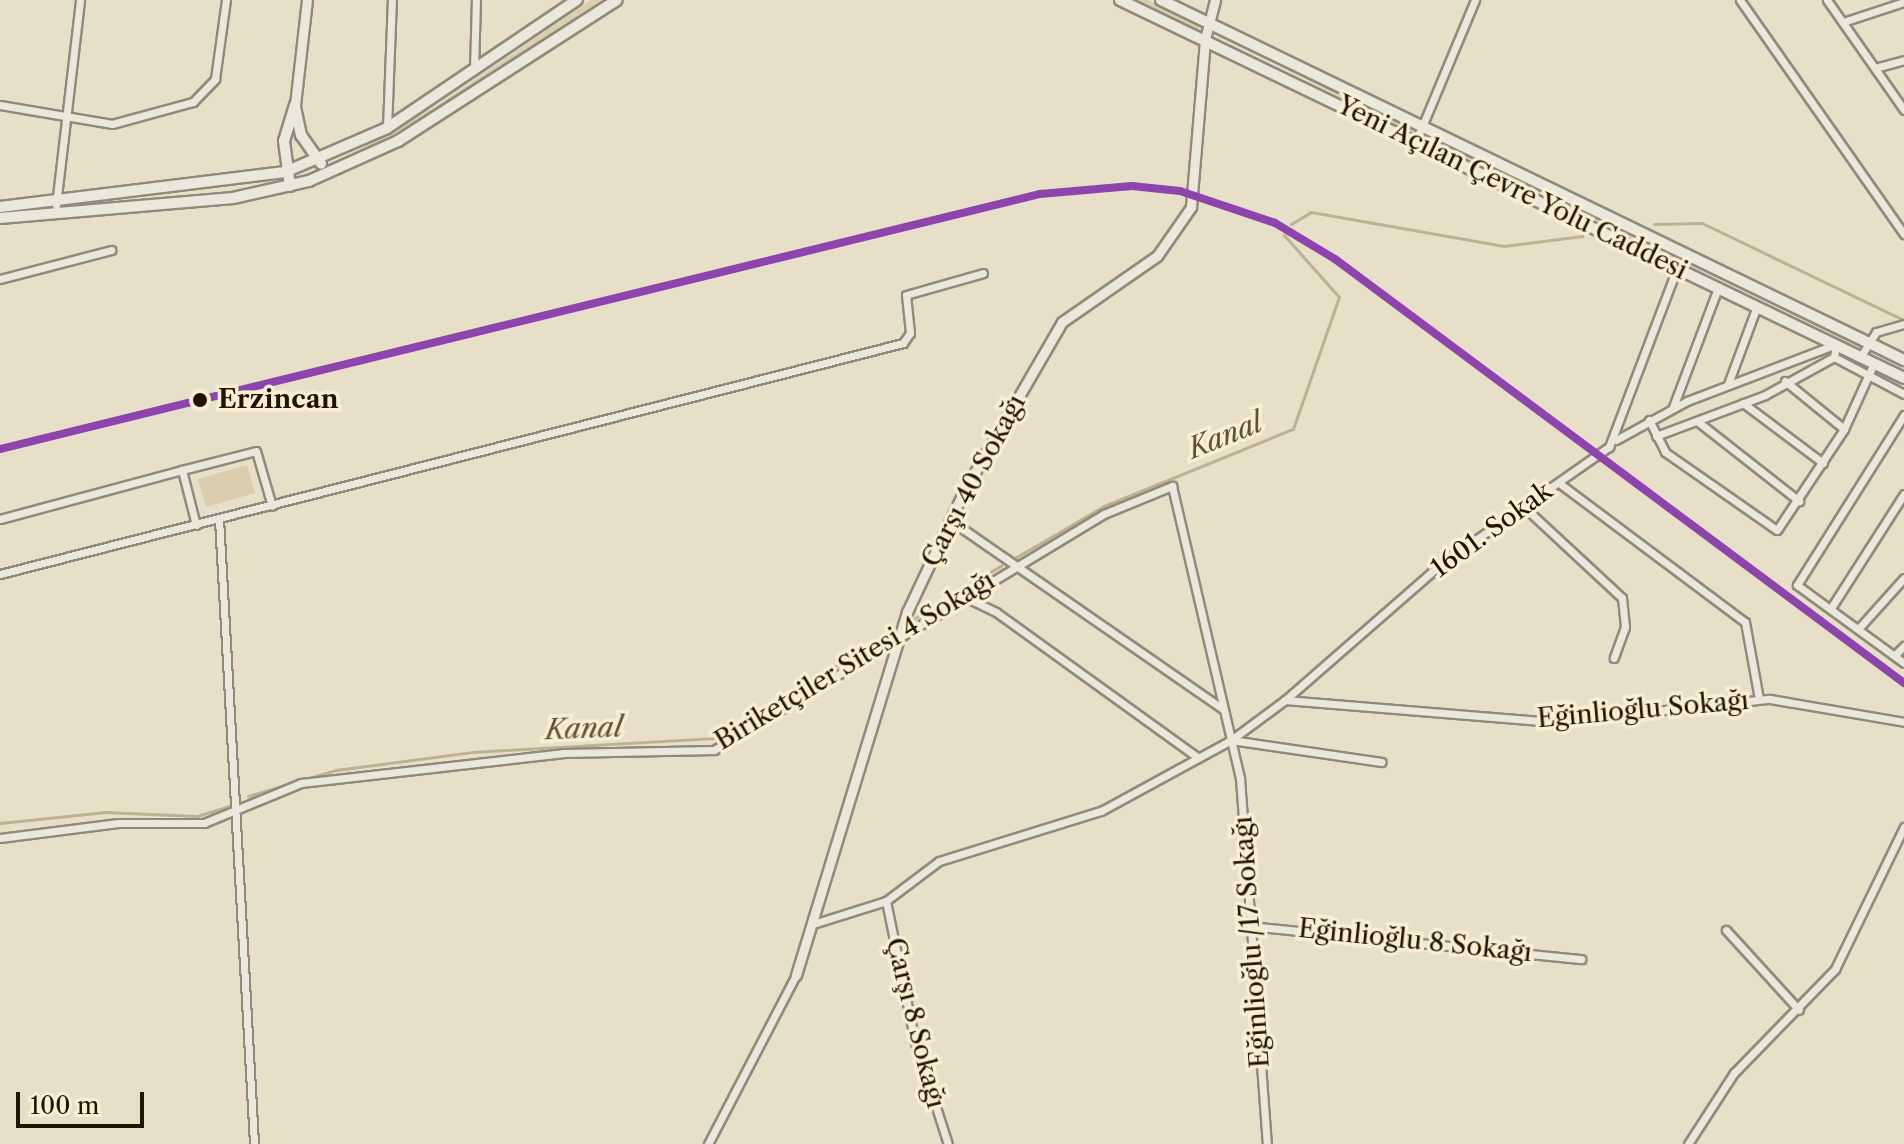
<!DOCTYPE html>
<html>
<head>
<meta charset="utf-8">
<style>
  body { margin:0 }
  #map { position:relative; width:1904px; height:1144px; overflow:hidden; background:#e7dfc8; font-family:"Libre Caslon Text",serif }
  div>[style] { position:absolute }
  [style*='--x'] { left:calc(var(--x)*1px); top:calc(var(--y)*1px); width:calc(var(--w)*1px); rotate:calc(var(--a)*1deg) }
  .green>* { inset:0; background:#dbceaf; transform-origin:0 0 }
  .stream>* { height:3px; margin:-1.5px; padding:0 1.5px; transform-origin:1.5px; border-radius:1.5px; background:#beb192 }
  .roads { filter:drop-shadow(2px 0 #918a7b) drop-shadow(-2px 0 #918a7b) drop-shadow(0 2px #918a7b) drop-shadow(0 -2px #918a7b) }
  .minor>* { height:7px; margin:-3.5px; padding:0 3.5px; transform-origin:3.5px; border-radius:3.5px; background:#ebe7dc }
  .tertiary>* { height:9px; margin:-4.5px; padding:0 4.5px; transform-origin:4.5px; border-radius:4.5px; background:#ebe7dc }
  .secondary>* { height:10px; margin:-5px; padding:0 5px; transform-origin:5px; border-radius:5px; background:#ebe7dc }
  .rail-1>* { height:8px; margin:-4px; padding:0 4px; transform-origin:4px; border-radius:4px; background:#8e44ad }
  .dots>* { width:22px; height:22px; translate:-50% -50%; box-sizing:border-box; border:4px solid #f8eed3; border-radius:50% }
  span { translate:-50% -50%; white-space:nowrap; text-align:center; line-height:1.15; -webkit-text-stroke:7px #f8eed3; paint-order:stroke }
  .street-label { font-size:26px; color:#241200 }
  .stop-label { font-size:26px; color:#241200; font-weight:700 }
  .left { translate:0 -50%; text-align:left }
  .water-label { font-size:28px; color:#625137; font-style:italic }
  .scale { position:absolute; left:16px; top:1092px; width:128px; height:36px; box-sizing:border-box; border:4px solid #241200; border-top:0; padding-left:10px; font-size:24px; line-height:28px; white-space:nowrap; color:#241200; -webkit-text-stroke:6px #f8eed3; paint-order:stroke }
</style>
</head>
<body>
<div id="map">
  <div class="green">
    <div style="clip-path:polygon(591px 0,601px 0,435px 112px,328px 167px,432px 109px)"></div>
    <div style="clip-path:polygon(1135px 0,1148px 0,1201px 25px,1197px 30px)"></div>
    <div style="clip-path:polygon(1211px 30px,1416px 130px,1414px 135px)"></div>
    <div style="left:1425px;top:133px;width:83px;height:4px;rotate:26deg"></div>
    <div style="clip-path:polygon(1508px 172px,1863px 344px,1860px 348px)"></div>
    <div style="left:247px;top:465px;width:29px;height:51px;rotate:74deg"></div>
  </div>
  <div class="stream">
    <div style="--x:1291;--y:224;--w:23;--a:-31"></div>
    <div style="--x:1311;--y:212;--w:196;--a:10"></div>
    <div style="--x:1504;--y:246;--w:79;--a:-7.3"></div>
    <div style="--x:1654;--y:224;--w:48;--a:-1.2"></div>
    <div style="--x:1702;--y:223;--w:224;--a:25.7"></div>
    <div style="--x:1015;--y:558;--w:103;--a:-30.3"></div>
    <div style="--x:1104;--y:506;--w:204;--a:-22.2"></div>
    <div style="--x:1293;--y:429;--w:140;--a:-70.8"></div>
    <div style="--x:1339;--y:297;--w:83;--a:-131.6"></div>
    <div style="--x:912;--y:620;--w:105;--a:-31.4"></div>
    <div style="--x:248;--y:796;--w:92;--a:-16.5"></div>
    <div style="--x:336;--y:770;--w:137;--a:-7.5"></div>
    <div style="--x:472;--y:752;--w:241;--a:-3.3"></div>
    <div style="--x:713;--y:738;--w:211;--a:-30.5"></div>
    <div style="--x:0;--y:823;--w:106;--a:-6"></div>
    <div style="--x:105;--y:812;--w:92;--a:2.5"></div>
    <div style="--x:197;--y:816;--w:37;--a:-17"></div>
  </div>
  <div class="roads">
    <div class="minor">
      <div style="--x:1740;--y:0;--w:286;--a:55"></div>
      <div style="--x:1827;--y:0;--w:134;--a:55"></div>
      <div style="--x:1843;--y:22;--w:64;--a:-18.2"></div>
      <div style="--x:1875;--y:68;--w:30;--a:-15"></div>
      <div style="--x:474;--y:70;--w:70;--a:-88.4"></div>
      <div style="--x:0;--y:105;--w:114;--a:9.6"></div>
      <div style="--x:112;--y:124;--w:84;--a:-15.2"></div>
      <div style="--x:193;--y:102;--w:32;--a:-46"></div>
      <div style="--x:215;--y:79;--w:80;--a:-82.1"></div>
      <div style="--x:387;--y:128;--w:128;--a:-87.8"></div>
      <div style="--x:1416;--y:141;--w:153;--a:-67.3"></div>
      <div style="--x:56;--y:205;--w:206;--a:-83.3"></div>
      <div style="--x:0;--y:279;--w:115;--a:-14.6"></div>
      <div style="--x:1861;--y:356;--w:28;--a:-58"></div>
      <div style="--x:1876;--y:332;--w:29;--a:-16"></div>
      <div style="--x:1834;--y:357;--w:79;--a:27.9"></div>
      <div style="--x:1785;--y:381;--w:76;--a:39.1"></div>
      <div style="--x:1728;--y:384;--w:83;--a:-69.6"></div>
      <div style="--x:1743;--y:403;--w:100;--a:36.9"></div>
      <div style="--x:1673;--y:407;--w:127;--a:-69.3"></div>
      <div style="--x:1904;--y:415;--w:201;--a:122.2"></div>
      <div style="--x:1797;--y:585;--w:132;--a:36.1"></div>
      <div style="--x:1649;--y:420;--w:36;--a:63"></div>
      <div style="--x:1665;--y:452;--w:136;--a:34.9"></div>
      <div style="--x:1777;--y:530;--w:121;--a:-56.4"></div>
      <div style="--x:1844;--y:429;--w:72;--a:-65.6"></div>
      <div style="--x:1697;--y:421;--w:130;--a:38.1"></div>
      <div style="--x:1656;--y:436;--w:116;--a:-20.6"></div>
      <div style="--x:1765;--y:395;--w:79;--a:-28.8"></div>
      <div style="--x:1834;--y:357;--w:13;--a:-81"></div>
      <div style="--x:1616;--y:440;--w:81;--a:-28.8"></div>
      <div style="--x:1687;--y:401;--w:160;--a:-20.9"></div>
      <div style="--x:1559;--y:483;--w:232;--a:36.8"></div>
      <div style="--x:1745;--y:622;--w:78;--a:79.7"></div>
      <div style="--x:1523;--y:506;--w:135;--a:42.9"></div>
      <div style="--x:1622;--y:598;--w:29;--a:84"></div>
      <div style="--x:1625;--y:627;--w:33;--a:110"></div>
      <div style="--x:0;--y:519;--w:188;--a:-15.1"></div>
      <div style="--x:219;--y:519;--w:626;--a:86.79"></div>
      <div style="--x:950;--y:520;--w:333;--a:34.7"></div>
      <div style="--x:196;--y:525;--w:57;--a:-104.3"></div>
      <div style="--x:182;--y:470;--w:76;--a:-14.4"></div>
      <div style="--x:256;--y:451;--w:57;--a:73.8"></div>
      <div style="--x:0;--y:574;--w:932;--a:-14.35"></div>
      <div style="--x:903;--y:343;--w:12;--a:-55"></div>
      <div style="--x:910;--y:333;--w:38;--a:-96"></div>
      <div style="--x:906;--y:295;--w:80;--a:-15.9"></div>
      <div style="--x:963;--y:596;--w:37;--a:26"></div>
      <div style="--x:996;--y:612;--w:246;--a:35.8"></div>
      <div style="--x:1831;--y:608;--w:135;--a:-57.4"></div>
      <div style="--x:1859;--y:628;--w:67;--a:-48"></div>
      <div style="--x:1895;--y:655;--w:13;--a:-45"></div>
      <div style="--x:1285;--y:700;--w:269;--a:4.7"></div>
      <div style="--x:1553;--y:722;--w:218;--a:-6.1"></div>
      <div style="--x:1770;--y:699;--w:136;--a:9.7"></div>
      <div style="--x:1231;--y:740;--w:152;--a:8.3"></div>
      <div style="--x:0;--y:838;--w:119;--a:-7.2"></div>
      <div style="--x:118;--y:823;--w:86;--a:0"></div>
      <div style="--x:204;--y:823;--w:105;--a:-22.4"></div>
      <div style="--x:301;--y:783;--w:265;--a:-6.5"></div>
      <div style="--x:564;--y:753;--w:150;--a:-1.1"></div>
      <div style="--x:714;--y:750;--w:456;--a:-31.2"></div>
      <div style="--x:1104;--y:514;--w:74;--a:-22.4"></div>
      <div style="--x:1172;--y:486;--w:300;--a:76.9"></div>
      <div style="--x:1240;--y:778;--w:367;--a:85.8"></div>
      <div style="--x:886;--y:901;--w:144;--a:78.4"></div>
      <div style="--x:915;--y:1042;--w:107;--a:72.1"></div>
      <div style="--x:813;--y:924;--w:77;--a:-17.5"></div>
      <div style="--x:886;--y:901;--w:66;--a:-37"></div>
      <div style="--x:939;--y:861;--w:170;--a:-17.2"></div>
      <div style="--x:1101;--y:811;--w:148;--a:-28.6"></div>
      <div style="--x:1231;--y:740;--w:67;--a:-36.5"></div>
      <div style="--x:1285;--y:700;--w:207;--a:-41.1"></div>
      <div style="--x:1441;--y:564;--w:205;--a:-34.9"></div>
      <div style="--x:1609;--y:447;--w:191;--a:-69.2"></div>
      <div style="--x:1250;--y:926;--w:333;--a:5.7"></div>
      <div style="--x:1726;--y:930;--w:108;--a:47.6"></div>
      <div style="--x:708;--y:1144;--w:191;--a:-62.5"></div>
      <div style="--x:1688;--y:1144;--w:85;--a:-57.1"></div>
      <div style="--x:1734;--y:1073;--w:145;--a:-45.8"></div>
      <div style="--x:1835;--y:969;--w:158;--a:-64.1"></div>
    </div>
    <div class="tertiary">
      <div style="--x:295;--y:105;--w:106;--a:-83.5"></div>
      <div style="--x:796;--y:975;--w:380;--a:-73"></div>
      <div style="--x:907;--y:612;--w:134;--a:-64.8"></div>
      <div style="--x:964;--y:491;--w:195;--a:-59.9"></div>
      <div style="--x:1062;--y:322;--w:116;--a:-34.8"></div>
      <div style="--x:1157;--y:256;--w:60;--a:-55.2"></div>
      <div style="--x:1191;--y:207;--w:169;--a:-85.2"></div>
      <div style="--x:1205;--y:39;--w:40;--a:-75.6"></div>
    </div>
    <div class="secondary">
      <div style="--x:1120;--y:0;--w:870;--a:25.74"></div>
      <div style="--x:1161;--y:0;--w:826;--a:25.85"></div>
      <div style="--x:295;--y:107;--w:29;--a:78"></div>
      <div style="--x:301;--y:135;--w:35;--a:55"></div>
      <div style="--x:290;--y:186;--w:45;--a:-97.6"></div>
      <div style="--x:284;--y:141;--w:38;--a:-73"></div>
      <div style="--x:0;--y:207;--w:287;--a:-7"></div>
      <div style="--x:285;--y:172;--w:111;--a:-23.3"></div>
      <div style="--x:387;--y:128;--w:229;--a:-34"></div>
      <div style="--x:0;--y:218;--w:234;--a:-4.9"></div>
      <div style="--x:233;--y:198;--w:78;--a:-12.6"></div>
      <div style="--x:309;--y:181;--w:98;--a:-24.2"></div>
      <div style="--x:398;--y:141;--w:260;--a:-32.8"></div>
    </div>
  </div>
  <div class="rail-1">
    <div style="--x:0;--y:449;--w:1071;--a:-13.78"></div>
    <div style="--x:1040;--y:194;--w:92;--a:-5"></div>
    <div style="--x:1132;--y:186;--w:48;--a:5.9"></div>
    <div style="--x:1180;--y:191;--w:100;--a:18.6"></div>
    <div style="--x:1275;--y:223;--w:70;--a:31"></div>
    <div style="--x:1335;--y:259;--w:710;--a:36.69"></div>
  </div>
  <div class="dots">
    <div style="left:200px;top:400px;background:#241200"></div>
  </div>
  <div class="street-label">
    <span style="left:1512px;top:188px;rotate:26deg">Yeni Açılan Çevre Yolu Caddesi</span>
    <span style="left:974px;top:481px;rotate:-62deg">Çarşı 40 Sokağı</span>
    <span style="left:1492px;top:530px;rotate:-36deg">1601. Sokak</span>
    <span style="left:855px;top:661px;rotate:-31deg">Biriketçiler Sitesi 4 Sokağı</span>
    <span style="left:1643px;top:710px;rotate:-5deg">Eğinlioğlu Sokağı</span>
    <span style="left:1415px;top:941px;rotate:6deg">Eğinlioğlu 8 Sokağı</span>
    <span style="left:1252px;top:942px;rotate:-94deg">Eğinlioğlu /17 Sokağı</span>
    <span style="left:915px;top:1023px;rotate:76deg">Çarşı 8 Sokağı</span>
  </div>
  <div class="stop-label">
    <span class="left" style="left:218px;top:400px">Erzincan</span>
  </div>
  <div class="water-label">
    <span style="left:1225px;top:435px;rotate:-22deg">Kanal</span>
    <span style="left:584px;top:728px;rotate:-2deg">Kanal</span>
  </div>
  <div class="scale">100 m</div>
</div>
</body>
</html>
